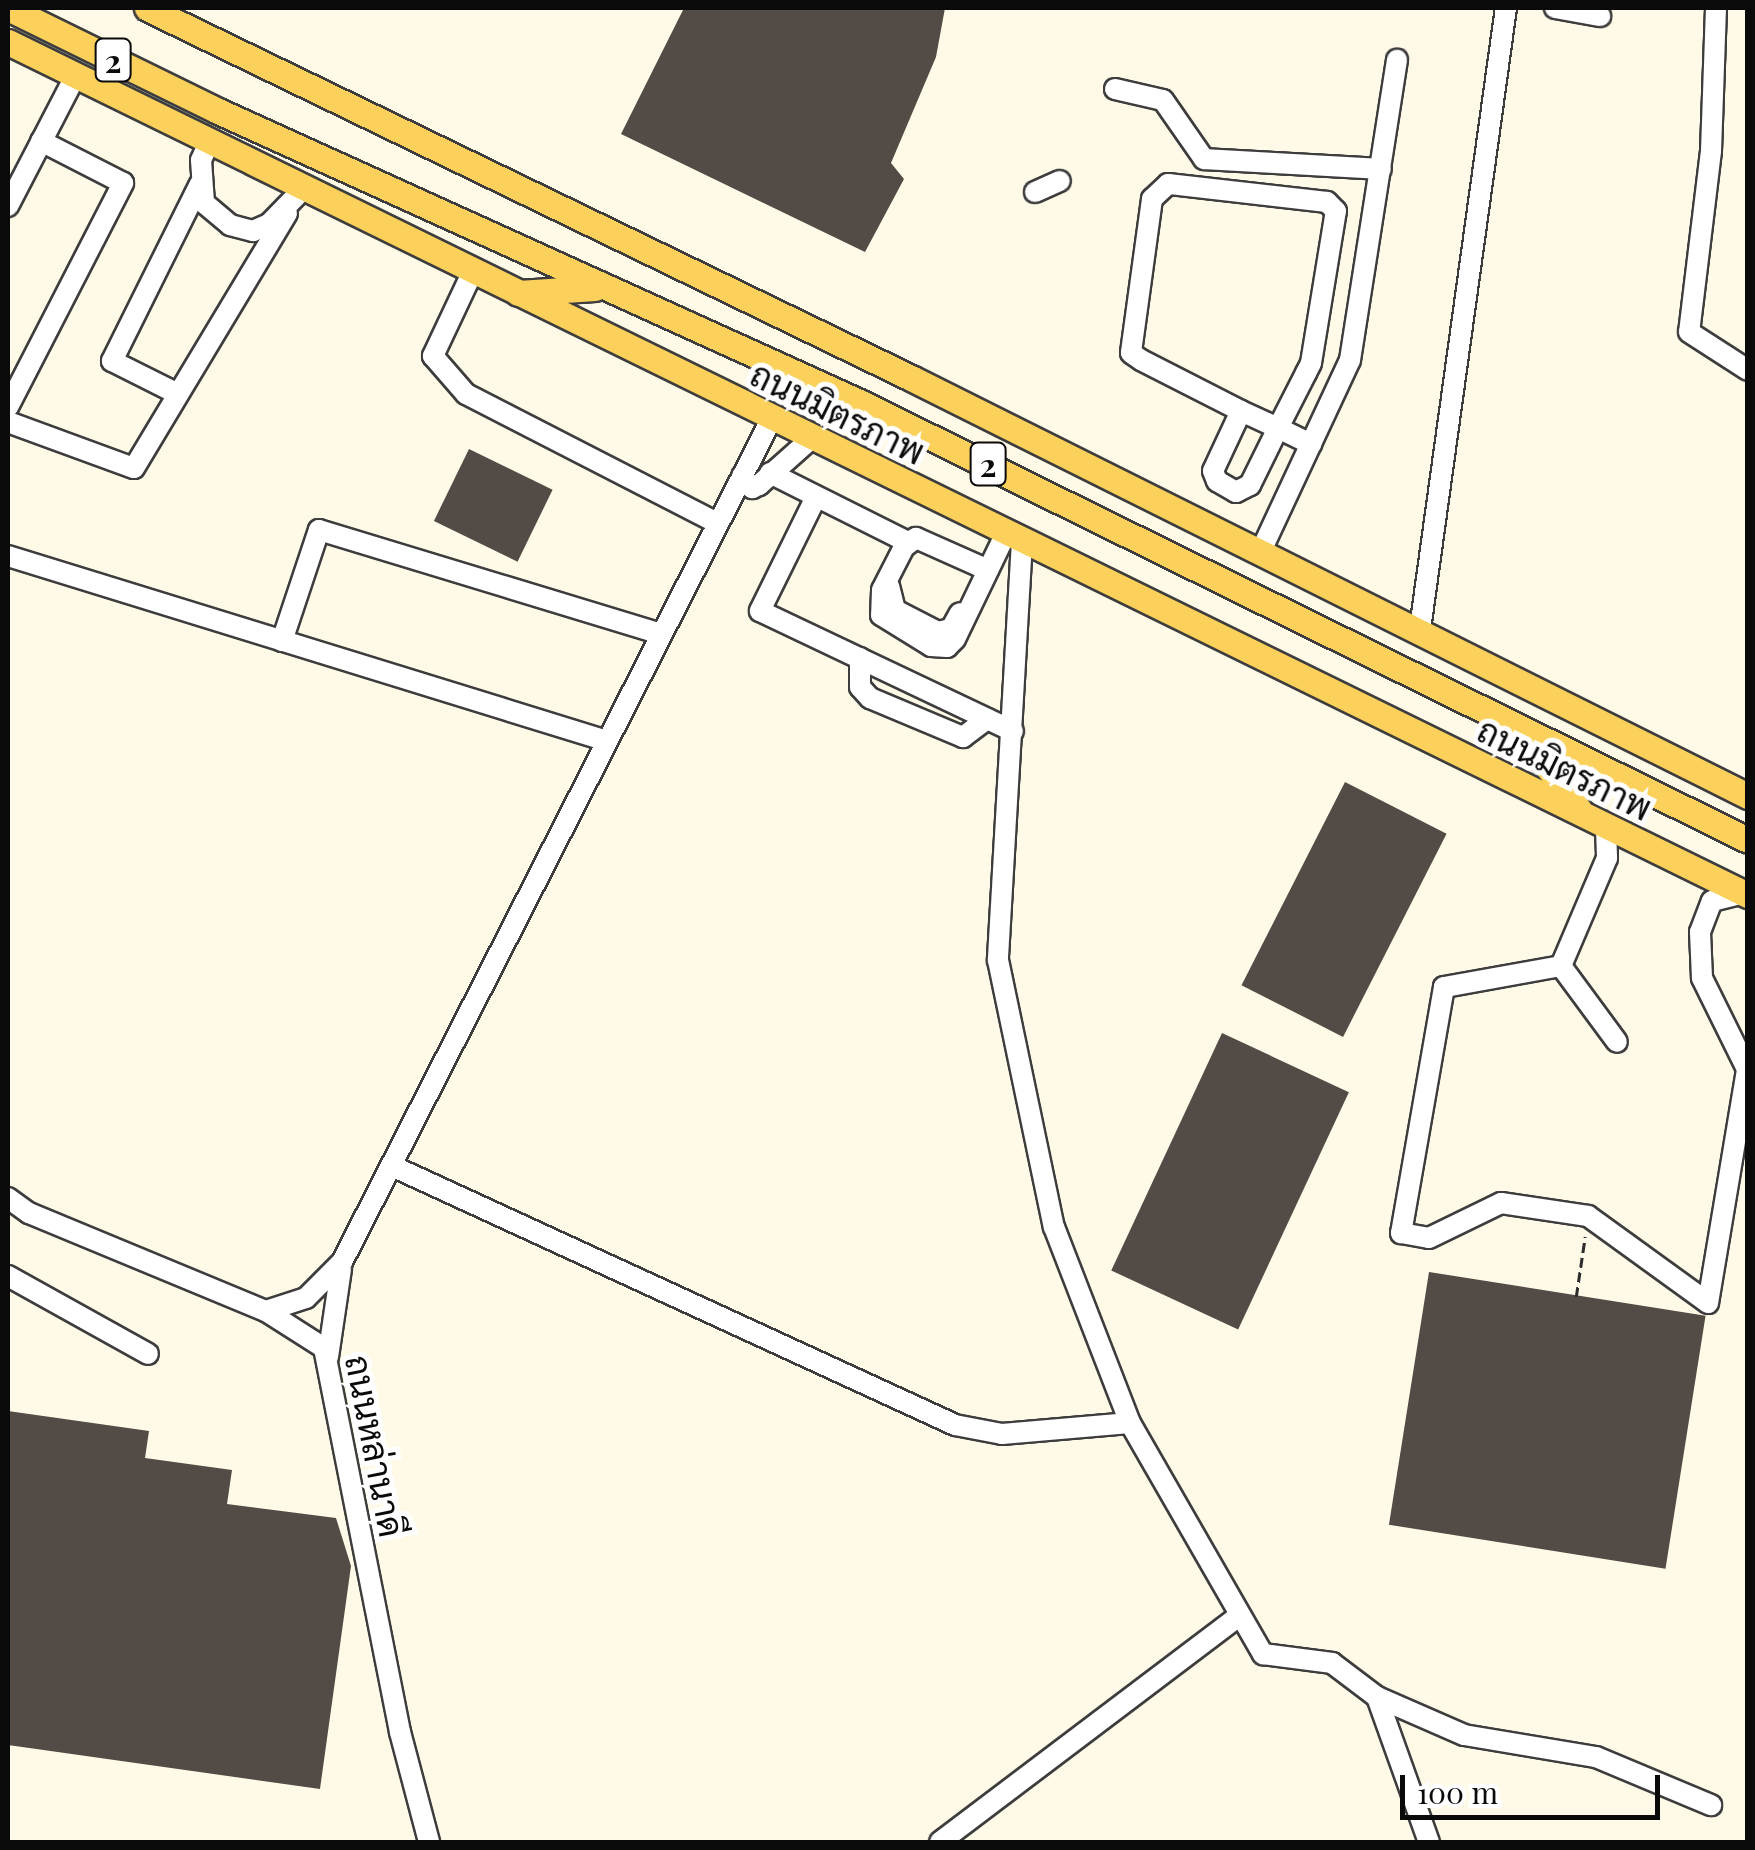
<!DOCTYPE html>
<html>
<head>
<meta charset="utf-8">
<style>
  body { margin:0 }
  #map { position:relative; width:1755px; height:1850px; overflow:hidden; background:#fffae7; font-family:"Playfair Display",Sarabun,serif }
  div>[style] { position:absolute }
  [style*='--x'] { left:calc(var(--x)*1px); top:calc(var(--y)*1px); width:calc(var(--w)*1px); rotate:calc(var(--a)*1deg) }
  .building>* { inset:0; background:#524b46; transform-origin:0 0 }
  .path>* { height:2.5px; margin-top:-1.25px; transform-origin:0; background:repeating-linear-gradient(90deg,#2c2c2c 0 10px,transparent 0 15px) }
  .roads { filter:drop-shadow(2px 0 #3d3d3d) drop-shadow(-2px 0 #3d3d3d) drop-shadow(0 2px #3d3d3d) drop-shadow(0 -2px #3d3d3d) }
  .minor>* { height:20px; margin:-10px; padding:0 10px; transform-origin:10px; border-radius:10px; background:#fff }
  .major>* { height:25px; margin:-12.5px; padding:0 12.5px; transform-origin:12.5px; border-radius:12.5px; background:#fbd15b }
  span { translate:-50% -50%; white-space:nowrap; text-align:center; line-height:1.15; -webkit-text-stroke:10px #fff; paint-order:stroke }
  .shield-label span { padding:2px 8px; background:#fff; border:2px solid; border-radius:8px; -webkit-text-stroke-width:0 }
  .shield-label { font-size:32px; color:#0a0a0a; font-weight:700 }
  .street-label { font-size:35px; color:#0a0a0a }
  .frame { position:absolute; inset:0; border:10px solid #0a0a0a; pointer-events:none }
  .scale { position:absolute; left:1400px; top:1775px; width:260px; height:45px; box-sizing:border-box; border:5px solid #0a0a0a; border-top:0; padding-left:12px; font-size:30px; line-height:35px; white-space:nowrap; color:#0a0a0a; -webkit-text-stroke:8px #fff; paint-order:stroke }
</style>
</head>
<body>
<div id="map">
  <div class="building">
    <div style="clip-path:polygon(684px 8px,945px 8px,936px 57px,891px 163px,904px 179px,865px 252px,621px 134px)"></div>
    <div style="left:469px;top:449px;width:93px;height:80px;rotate:26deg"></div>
    <div style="left:1345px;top:782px;width:114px;height:228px;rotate:27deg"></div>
    <div style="left:1222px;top:1033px;width:140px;height:262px;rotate:25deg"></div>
    <div style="left:1429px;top:1272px;width:280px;height:256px;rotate:9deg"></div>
    <div style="clip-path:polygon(8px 1411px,149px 1431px,145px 1458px,232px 1470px,227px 1504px,336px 1518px,351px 1566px,320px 1789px,8px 1745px)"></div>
  </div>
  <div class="path">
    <div style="--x:1576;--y:1297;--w:61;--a:-81.5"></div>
  </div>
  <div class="roads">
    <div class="minor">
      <div style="--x:1555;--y:8;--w:46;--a:10.1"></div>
      <div style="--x:1716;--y:8;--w:143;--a:92"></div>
      <div style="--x:1711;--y:151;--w:182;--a:96.9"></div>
      <div style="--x:1689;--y:332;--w:70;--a:32.8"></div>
      <div style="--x:1115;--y:89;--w:49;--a:12.9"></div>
      <div style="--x:1163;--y:100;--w:72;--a:55.2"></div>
      <div style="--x:1204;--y:159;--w:177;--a:3.2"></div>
      <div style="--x:210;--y:140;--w:22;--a:114"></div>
      <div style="--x:201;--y:160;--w:43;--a:86"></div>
      <div style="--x:204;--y:203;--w:34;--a:40"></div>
      <div style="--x:230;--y:225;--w:24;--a:15"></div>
      <div style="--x:253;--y:231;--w:17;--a:-24"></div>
      <div style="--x:269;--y:224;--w:52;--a:-45.8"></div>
      <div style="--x:1035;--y:192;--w:27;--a:-24"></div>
      <div style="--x:8;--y:206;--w:148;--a:-62.6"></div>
      <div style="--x:473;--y:271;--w:94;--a:115.2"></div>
      <div style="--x:433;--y:356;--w:50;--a:49"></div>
      <div style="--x:466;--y:394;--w:282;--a:27.2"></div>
      <div style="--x:178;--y:394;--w:74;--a:-153.4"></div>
      <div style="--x:112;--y:361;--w:198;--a:-63.6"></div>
      <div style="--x:8;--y:407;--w:252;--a:-62.8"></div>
      <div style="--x:123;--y:183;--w:92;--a:-152.9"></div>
      <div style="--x:1241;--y:411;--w:66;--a:115"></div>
      <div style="--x:1213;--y:471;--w:11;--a:68"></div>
      <div style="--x:1217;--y:481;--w:22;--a:30"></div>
      <div style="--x:1236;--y:492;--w:16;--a:-27"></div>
      <div style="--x:1250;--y:485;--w:64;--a:-63.8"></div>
      <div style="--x:1278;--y:428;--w:62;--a:-63"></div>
      <div style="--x:1306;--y:373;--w:11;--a:-63"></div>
      <div style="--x:1311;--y:363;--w:154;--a:-80.7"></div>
      <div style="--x:1336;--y:211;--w:13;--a:-135"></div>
      <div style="--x:1327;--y:202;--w:160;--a:-173.5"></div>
      <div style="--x:1168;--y:184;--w:22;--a:137"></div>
      <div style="--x:1152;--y:199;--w:155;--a:97.8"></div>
      <div style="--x:1131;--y:353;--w:12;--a:35"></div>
      <div style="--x:1141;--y:360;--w:112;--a:27"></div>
      <div style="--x:1241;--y:411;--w:41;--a:24.7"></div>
      <div style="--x:1278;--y:428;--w:37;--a:26"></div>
      <div style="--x:8;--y:422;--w:134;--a:20.1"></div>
      <div style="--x:134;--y:468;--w:297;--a:-59"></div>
      <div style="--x:770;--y:473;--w:154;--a:26.6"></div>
      <div style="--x:742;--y:476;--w:16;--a:50"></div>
      <div style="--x:752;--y:488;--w:8;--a:-23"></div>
      <div style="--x:759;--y:485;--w:71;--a:-41.6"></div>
      <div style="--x:816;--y:497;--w:127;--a:116.2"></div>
      <div style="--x:760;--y:611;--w:280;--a:25.4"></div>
      <div style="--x:1022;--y:541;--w:420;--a:93.3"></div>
      <div style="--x:998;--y:960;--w:273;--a:78.2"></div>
      <div style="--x:1054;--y:1227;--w:210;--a:68.8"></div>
      <div style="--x:1130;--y:1423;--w:267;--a:60.1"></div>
      <div style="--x:1263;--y:1654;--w:70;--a:7.4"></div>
      <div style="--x:1332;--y:1663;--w:56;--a:37.1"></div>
      <div style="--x:1377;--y:1697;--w:95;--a:23.6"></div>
      <div style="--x:1464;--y:1735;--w:134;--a:9.5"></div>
      <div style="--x:1596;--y:1757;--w:125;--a:22.7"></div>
      <div style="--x:1260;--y:553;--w:213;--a:-65"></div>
      <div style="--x:1350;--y:360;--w:304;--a:-81.1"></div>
      <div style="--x:8;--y:556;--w:627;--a:17.16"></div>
      <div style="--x:988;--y:570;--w:79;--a:-156"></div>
      <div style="--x:916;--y:538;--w:15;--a:143"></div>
      <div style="--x:904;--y:547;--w:48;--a:117.1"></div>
      <div style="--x:882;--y:590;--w:25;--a:92"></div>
      <div style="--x:881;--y:615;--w:59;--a:31.8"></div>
      <div style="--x:931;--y:646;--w:16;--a:4"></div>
      <div style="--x:947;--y:647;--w:11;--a:-45"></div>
      <div style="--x:955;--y:639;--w:118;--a:-64.3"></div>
      <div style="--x:889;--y:586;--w:25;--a:76"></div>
      <div style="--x:895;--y:610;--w:48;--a:27.1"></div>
      <div style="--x:938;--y:632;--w:13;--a:-13"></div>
      <div style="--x:951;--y:629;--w:18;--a:-61"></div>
      <div style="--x:1420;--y:629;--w:627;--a:-82.12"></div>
      <div style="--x:282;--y:641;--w:117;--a:-71.6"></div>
      <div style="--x:319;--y:530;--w:358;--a:16.9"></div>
      <div style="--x:860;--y:658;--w:29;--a:90"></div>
      <div style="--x:860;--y:687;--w:15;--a:48"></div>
      <div style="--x:870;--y:698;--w:101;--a:22.8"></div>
      <div style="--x:963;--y:737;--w:30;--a:-37"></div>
      <div style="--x:1606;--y:828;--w:30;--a:88"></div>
      <div style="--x:1607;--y:858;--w:117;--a:113.1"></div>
      <div style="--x:1561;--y:966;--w:119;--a:169.8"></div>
      <div style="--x:1444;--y:987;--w:250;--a:99.9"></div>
      <div style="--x:1401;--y:1233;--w:28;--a:10"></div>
      <div style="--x:1429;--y:1238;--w:80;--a:-25.9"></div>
      <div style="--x:1501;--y:1203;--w:88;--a:8.5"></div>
      <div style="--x:1588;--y:1216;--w:148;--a:35.9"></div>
      <div style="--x:1708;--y:1303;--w:237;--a:-80.5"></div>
      <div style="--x:1747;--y:1069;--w:102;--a:-116.3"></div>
      <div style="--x:1702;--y:978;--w:46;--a:-92.5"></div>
      <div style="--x:1700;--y:932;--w:33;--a:-69"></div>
      <div style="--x:1712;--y:901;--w:32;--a:-14"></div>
      <div style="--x:1561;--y:966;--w:94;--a:53.6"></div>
      <div style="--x:392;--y:1166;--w:620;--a:24.7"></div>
      <div style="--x:955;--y:1425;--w:48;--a:10.8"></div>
      <div style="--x:1002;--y:1434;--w:128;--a:-4.9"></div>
      <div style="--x:8;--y:1198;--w:26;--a:36"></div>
      <div style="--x:29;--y:1213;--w:256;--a:22.5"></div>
      <div style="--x:266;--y:1311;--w:69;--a:32.5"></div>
      <div style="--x:324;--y:1348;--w:391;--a:78.8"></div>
      <div style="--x:400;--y:1732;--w:114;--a:75.2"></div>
      <div style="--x:8;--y:1276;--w:160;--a:29.1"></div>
      <div style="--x:266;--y:1311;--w:42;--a:-18"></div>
      <div style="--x:306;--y:1298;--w:51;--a:-45"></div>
      <div style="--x:342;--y:1262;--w:947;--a:-63"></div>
      <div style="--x:328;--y:1357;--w:89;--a:-81.6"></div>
      <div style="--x:1377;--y:1697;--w:154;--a:70.3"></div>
      <div style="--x:940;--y:1842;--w:373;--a:-37.1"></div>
    </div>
    <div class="major">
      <div style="--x:8;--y:8;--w:234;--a:26.1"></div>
      <div style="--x:218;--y:111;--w:702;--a:24.41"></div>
      <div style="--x:857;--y:401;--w:993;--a:26.23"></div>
      <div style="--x:147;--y:8;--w:849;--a:25.84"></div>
      <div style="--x:911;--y:378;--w:936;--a:26.54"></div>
      <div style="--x:8;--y:42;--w:1938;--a:26.12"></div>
      <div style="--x:518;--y:293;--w:77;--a:-3.7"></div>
      <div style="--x:1521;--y:731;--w:99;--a:53.6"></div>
    </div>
  </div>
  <div class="shield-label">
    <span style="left:113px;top:60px">2</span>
    <span style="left:988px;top:464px">2</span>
  </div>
  <div class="street-label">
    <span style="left:838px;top:412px;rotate:26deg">ถนนมิตรภาพ</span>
    <span style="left:1565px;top:768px;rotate:26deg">ถนนมิตรภาพ</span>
    <span style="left:376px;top:1446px;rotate:79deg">ถนนหล่านาดี</span>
  </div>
  <div class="frame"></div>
  <div class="scale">100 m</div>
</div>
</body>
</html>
